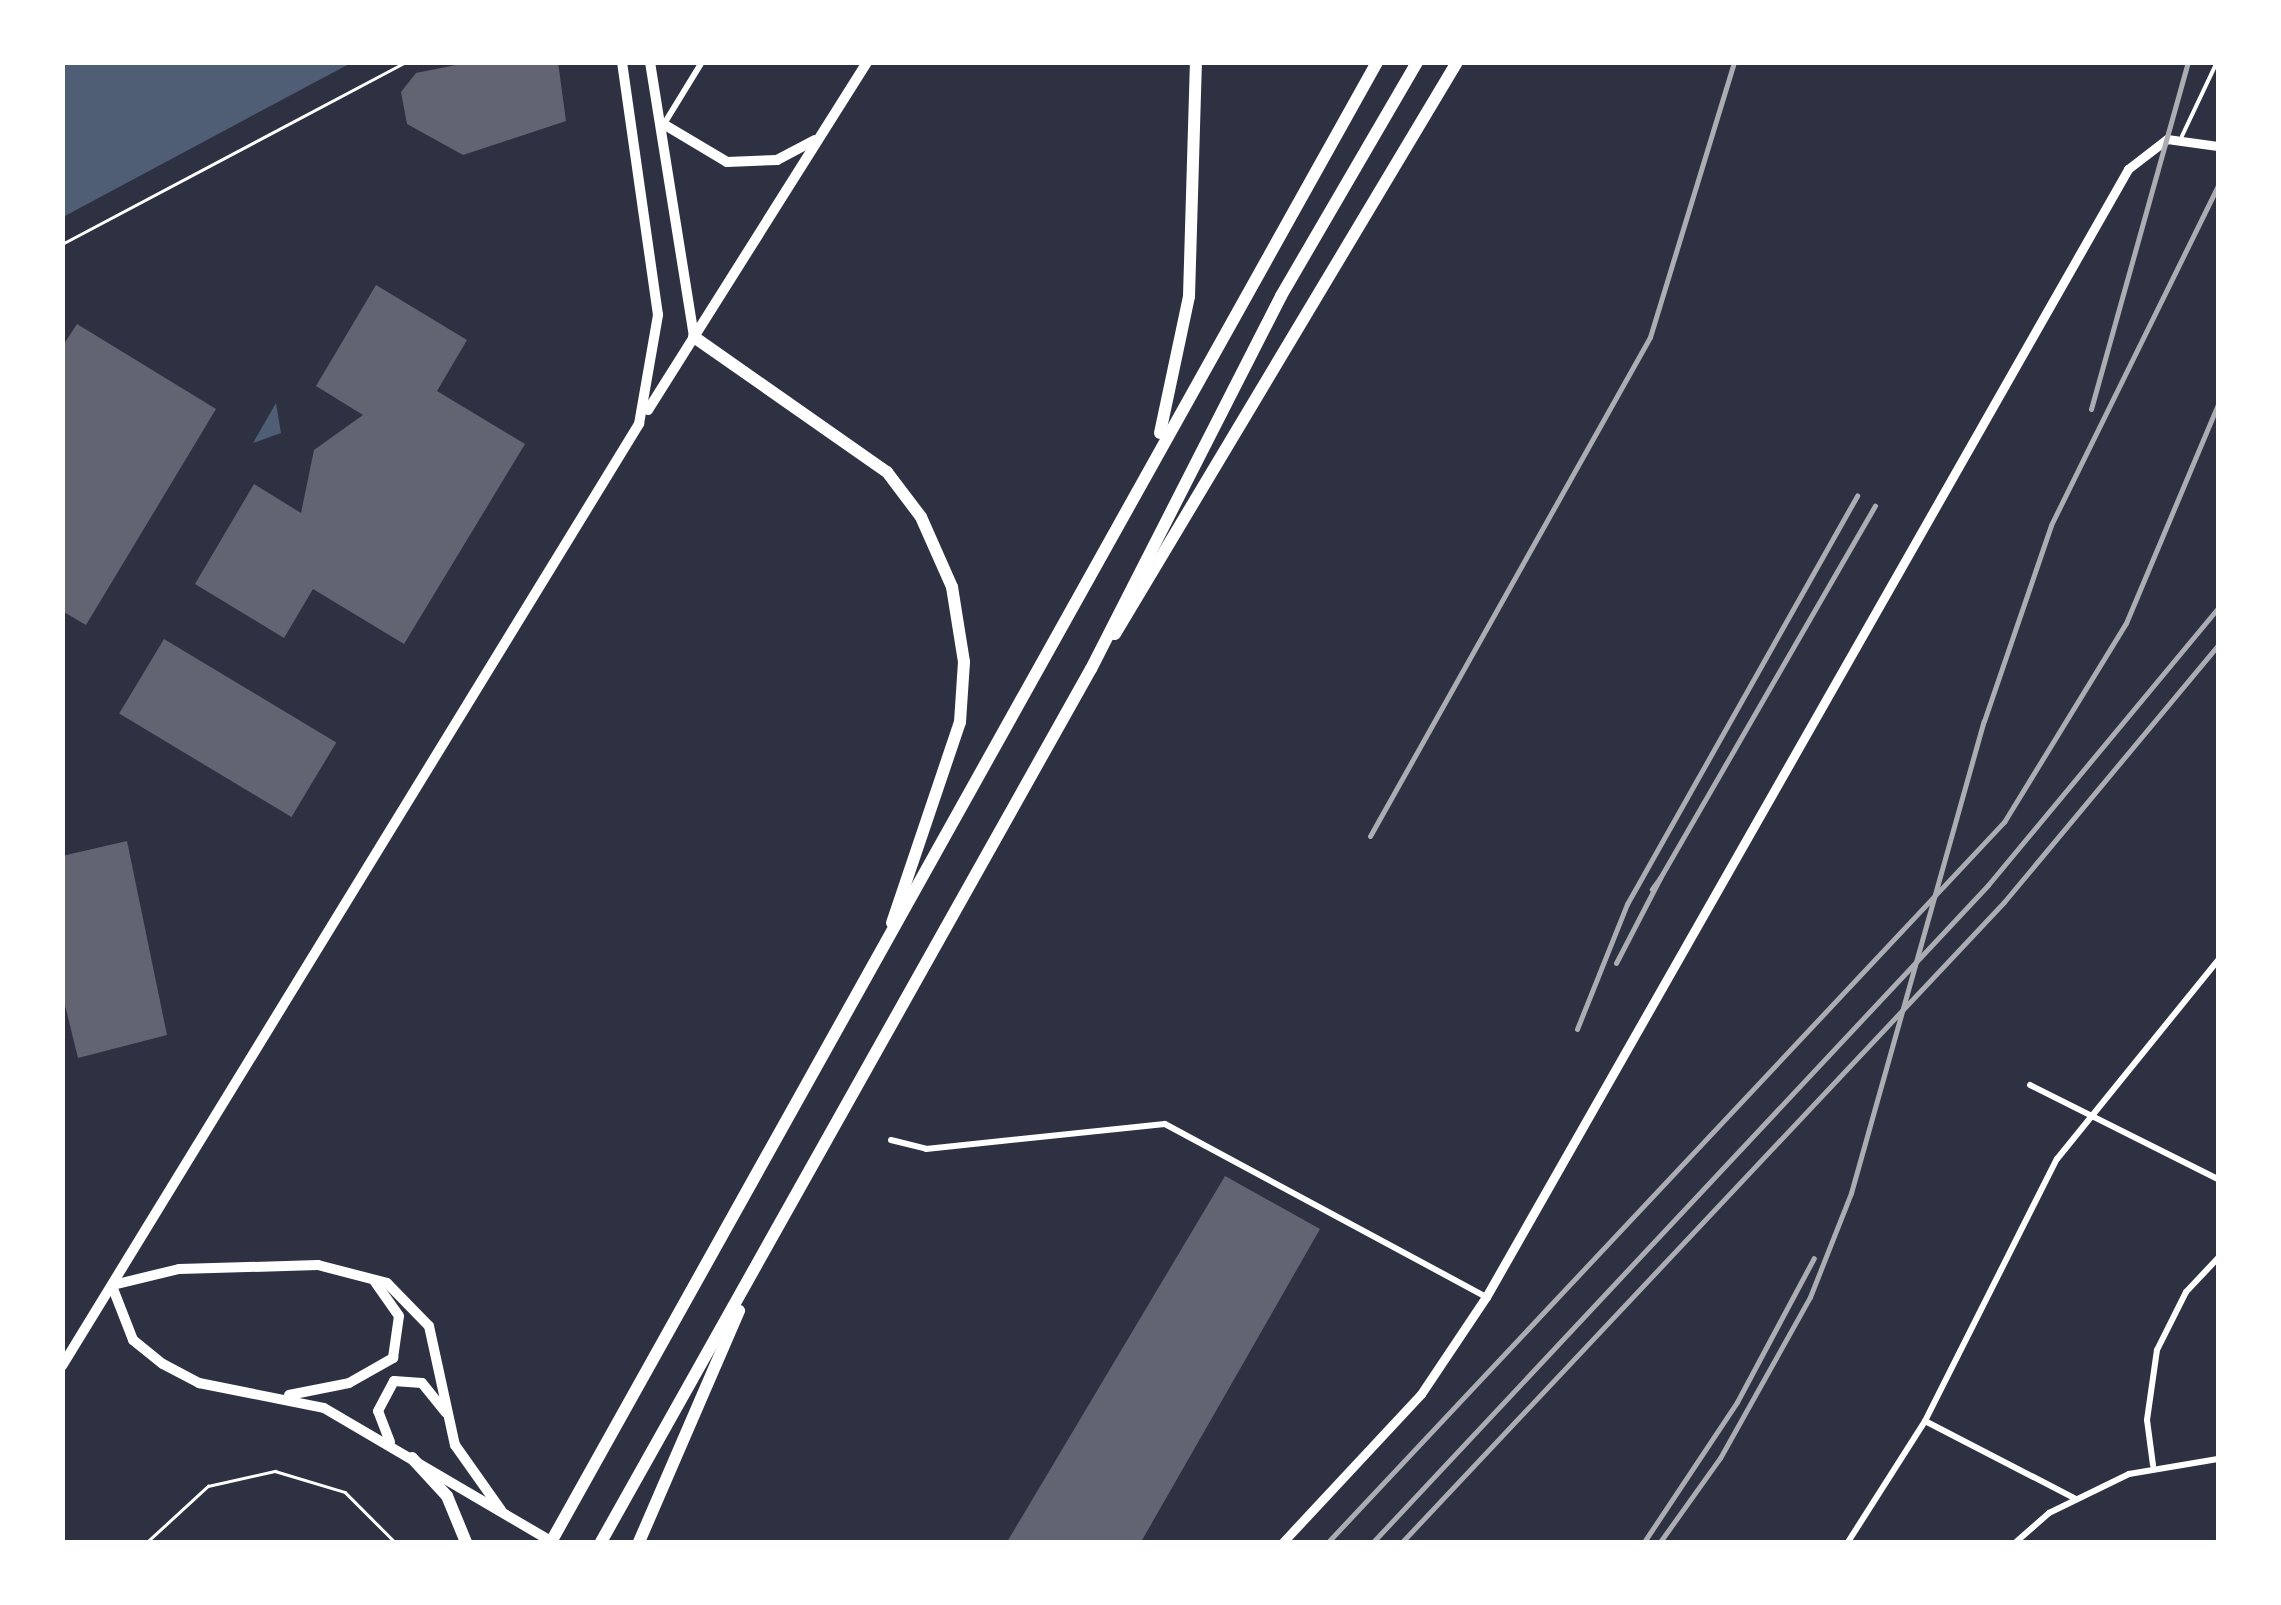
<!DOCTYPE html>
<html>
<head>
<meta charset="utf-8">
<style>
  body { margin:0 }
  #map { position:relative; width:2281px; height:1605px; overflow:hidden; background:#2d3142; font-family:"Libre Baskerville",serif }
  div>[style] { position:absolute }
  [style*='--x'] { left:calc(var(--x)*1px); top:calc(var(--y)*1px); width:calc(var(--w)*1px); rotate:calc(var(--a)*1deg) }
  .water>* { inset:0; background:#4f5d75 }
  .building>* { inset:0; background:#626471; transform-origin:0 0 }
  .path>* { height:2.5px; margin:-1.25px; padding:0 1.25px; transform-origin:1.25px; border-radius:1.25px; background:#fff }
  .service>* { height:4px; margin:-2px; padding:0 2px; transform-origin:2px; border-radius:2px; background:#fff }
  .minor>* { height:6px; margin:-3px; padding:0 3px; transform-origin:3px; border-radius:3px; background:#fff }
  .tertiary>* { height:9px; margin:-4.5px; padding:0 4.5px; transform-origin:4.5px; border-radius:4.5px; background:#fff }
  .secondary>* { height:10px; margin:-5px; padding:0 5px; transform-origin:5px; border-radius:5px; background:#fff }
  .motorway>* { height:12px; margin:-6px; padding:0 6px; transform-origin:6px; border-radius:6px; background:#fff }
  .rail>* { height:5px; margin:-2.5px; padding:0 2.5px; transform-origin:2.5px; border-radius:2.5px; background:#abadb3 }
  span { translate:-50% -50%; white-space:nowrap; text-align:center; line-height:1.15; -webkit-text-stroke:10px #fff; paint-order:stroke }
  .frame { position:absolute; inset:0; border:65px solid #fff; pointer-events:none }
</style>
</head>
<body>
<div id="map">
  <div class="water">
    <div style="clip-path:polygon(63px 62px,351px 62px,351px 63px,63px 217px)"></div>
    <div style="clip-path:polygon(276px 403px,281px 433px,253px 443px)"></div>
  </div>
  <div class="building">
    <div style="clip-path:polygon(471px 62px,558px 62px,566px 121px,463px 155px,407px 124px,401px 92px,416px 73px)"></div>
    <div style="clip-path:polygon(376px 285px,467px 340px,437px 391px,525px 444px,404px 644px,313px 589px,284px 638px,195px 584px,254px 484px,301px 513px,314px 450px,363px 415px,316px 386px)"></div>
    <div style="clip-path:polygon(77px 324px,216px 409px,86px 625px,62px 611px,62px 347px)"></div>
    <div style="left:164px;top:639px;width:201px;height:87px;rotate:31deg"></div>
    <div style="clip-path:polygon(127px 841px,167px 1035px,78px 1058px,62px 993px,62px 856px)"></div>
    <div style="clip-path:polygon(1225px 1176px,1320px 1229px,1141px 1542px,1007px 1542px)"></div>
  </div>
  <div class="path">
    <div style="--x:62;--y:244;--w:389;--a:-27.9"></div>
    <div style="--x:147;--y:1542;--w:83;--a:-42.6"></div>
    <div style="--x:208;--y:1486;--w:69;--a:-12.6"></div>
    <div style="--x:275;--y:1471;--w:73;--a:16.7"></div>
    <div style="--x:345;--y:1492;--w:71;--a:45"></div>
  </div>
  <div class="service">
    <div style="--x:2182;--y:136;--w:82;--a:-64.7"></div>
  </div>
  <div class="minor">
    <div style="--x:664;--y:124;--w:73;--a:-58.5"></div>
    <div style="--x:2030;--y:1085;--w:210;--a:26.6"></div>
    <div style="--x:891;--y:1140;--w:36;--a:14"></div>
    <div style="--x:926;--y:1149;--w:240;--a:-6"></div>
    <div style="--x:1165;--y:1124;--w:365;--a:28.3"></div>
    <div style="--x:1925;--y:1421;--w:168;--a:27.3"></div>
    <div style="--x:2153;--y:1465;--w:45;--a:-97.6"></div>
    <div style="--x:2147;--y:1420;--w:71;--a:-81.9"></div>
    <div style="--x:2157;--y:1350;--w:65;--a:-63.4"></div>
    <div style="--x:2186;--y:1292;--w:47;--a:-46.7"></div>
    <div style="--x:1848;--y:1542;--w:143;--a:-57.5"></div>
    <div style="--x:1925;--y:1421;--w:293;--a:-63.3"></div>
    <div style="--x:2057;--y:1159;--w:256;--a:-51"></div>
    <div style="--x:2016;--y:1542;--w:44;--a:-41.3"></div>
    <div style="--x:2049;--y:1513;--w:89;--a:-26"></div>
    <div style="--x:2129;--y:1474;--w:90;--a:-9.6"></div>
  </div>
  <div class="tertiary">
    <div style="--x:1283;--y:1542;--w:202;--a:-47"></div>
    <div style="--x:1421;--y:1394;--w:117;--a:-56.2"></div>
    <div style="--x:1486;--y:1297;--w:1298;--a:-60.35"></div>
    <div style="--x:2128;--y:169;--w:49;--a:-37.6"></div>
    <div style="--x:2167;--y:139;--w:51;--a:7.8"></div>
  </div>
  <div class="secondary">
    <div style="--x:650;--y:62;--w:278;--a:80.9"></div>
    <div style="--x:665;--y:125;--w:72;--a:30.8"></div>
    <div style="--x:727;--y:162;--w:50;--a:-2.3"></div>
    <div style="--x:777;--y:160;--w:43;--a:-27.8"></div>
    <div style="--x:648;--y:410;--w:411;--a:-57.8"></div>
    <div style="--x:113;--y:1285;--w:68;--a:-13.6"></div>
    <div style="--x:179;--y:1269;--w:139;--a:-1.6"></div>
    <div style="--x:318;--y:1265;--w:71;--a:14.6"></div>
    <div style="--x:387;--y:1283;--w:60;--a:45.7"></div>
    <div style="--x:429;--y:1326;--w:122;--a:77.7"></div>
    <div style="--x:455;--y:1445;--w:80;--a:54.7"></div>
    <div style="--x:112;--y:1286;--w:58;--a:68.7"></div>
    <div style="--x:133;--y:1340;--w:38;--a:39"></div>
    <div style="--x:163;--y:1364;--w:41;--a:27.8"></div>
    <div style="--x:199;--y:1383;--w:127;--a:11.3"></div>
    <div style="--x:324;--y:1408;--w:264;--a:30.4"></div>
    <div style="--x:62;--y:1366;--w:1105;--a:-58.51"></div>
    <div style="--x:639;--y:424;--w:111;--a:-80.1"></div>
    <div style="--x:658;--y:315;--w:256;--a:-98.1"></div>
    <div style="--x:289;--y:1395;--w:61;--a:-11.3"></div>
    <div style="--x:349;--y:1383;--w:51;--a:-29.6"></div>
    <div style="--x:393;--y:1358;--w:42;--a:-81.9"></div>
    <div style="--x:399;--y:1316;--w:42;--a:-125.2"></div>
    <div style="--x:390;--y:1442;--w:33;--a:-111"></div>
    <div style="--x:378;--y:1411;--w:34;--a:-62"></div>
    <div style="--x:394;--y:1381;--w:28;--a:4"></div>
    <div style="--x:422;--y:1383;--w:38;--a:51"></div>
  </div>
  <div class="motorway">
    <div style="--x:694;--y:337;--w:236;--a:35"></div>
    <div style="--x:887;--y:472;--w:56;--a:52.9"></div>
    <div style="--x:921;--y:517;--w:77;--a:66.1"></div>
    <div style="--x:952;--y:587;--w:76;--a:80.9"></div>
    <div style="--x:964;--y:662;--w:60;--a:93.8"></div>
    <div style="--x:960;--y:722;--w:212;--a:108.7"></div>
    <div style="--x:1160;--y:433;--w:140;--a:-78"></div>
    <div style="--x:1189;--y:296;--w:234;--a:-88.3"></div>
    <div style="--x:1115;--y:634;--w:666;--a:-59.12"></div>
    <div style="--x:412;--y:1458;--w:52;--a:47.4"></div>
    <div style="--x:447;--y:1496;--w:50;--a:67.6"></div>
    <div style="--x:551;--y:1542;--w:1695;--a:-60.83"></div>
    <div style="--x:601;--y:1542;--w:1001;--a:-60.7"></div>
    <div style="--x:1091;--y:669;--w:419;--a:-63"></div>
    <div style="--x:1281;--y:296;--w:271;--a:-59.8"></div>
    <div style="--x:639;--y:1542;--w:252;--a:-66.6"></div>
  </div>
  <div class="rail">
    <div style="--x:2091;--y:409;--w:360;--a:-74.4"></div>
    <div style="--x:1370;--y:836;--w:572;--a:-60.7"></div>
    <div style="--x:1650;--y:337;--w:288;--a:-73"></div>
    <div style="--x:1660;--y:878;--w:430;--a:-60"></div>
    <div style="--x:1616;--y:963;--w:96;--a:-62.6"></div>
    <div style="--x:1660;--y:878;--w:14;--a:126"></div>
    <div style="--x:1577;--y:1029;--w:135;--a:-68.2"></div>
    <div style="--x:1627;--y:904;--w:469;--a:-60.6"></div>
    <div style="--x:1328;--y:1542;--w:988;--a:-46.81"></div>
    <div style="--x:2004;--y:822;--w:233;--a:-58.5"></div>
    <div style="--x:2126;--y:623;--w:238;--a:-67.2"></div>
    <div style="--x:1373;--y:1542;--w:900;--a:-46.89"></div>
    <div style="--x:1988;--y:885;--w:360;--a:-50.3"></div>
    <div style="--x:1402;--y:1542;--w:879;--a:-46.75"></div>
    <div style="--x:2004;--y:902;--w:334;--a:-50.2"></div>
    <div style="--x:1644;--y:1542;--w:168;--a:-56.4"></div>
    <div style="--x:1737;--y:1402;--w:163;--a:-61.9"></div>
    <div style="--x:1660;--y:1542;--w:103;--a:-54.5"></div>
    <div style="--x:1720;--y:1458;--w:184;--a:-60.8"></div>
    <div style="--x:1810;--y:1297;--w:112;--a:-68.5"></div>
    <div style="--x:1851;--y:1193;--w:490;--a:-74.3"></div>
    <div style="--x:1984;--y:721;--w:207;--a:-71.1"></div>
    <div style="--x:2051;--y:525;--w:379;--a:-63.8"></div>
  </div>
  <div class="frame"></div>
</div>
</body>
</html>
